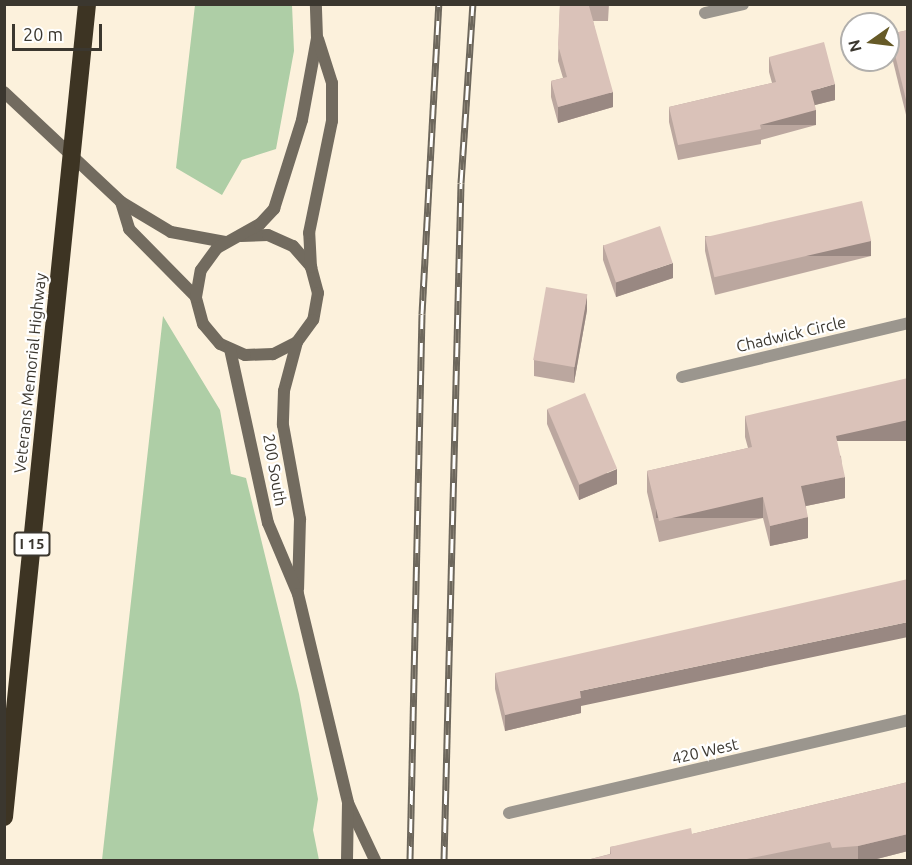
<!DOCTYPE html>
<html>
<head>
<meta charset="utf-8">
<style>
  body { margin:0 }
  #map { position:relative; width:912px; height:865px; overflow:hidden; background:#fcf1dc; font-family:Ubuntu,sans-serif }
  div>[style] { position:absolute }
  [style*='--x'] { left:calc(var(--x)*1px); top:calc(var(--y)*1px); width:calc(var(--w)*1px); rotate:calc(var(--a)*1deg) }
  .green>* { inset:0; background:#aecea6 }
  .street>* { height:12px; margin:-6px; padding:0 6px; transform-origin:6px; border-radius:6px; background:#9b968e }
  .secondary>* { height:12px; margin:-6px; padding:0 6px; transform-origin:6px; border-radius:6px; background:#726b5f }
  .highway>* { height:18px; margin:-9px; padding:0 9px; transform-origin:9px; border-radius:9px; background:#3d3423 }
  .rail>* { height:7px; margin-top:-3.5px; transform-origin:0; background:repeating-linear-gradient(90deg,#fff 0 14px,#6d675c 0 28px); box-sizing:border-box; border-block:2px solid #6d675c }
  .wall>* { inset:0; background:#bba79f }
  .shaded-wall>* { inset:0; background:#998882; transform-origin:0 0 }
  .building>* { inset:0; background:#dac2b9; transform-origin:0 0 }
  span { translate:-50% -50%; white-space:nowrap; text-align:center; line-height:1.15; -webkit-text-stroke:4.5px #fff; paint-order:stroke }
  .shield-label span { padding:2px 4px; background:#fff; border:2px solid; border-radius:4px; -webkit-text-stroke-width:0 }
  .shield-label { font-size:15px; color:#3b372f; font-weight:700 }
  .street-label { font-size:16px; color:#3b372f }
  .frame { position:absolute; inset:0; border:6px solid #3b372f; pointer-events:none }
  .north { position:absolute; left:840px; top:12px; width:60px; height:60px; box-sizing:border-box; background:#fff; border:2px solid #b1afac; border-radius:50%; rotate:256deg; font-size:16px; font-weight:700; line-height:24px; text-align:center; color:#3b372f }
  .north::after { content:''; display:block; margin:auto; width:21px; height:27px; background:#665a27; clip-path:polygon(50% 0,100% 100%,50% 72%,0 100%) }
  .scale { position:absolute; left:12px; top:24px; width:90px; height:27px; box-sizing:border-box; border:3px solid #3b372f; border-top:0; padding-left:8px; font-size:18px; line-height:21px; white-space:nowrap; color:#3b372f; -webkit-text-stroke:4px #fff; paint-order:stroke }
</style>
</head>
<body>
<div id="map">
  <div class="green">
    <div style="clip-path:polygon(195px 5px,292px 5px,294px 51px,276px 149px,242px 160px,222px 195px,176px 168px)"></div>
    <div style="clip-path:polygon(163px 316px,220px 410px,231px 474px,246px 478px,299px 694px,318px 799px,313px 830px,319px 860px,102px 860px)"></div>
  </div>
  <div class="street">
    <div style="--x:705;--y:13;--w:39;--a:-13"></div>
    <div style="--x:682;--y:377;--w:232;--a:-13.4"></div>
    <div style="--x:509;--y:813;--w:410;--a:-13.1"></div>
  </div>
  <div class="secondary">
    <div style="--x:4;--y:92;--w:161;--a:43.2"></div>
    <div style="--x:121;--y:202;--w:58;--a:31"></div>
    <div style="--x:171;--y:232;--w:55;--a:10.5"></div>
    <div style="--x:121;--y:202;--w:28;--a:73"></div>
    <div style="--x:129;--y:229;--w:95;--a:45.4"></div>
    <div style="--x:241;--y:236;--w:27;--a:-2"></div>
    <div style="--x:268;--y:235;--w:27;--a:24"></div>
    <div style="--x:293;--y:246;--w:28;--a:49"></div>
    <div style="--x:311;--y:267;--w:27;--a:75"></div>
    <div style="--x:318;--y:293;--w:27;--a:100"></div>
    <div style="--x:313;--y:320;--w:27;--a:126"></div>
    <div style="--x:297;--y:342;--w:27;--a:153"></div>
    <div style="--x:273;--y:354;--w:28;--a:178"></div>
    <div style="--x:245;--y:355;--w:27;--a:-156"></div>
    <div style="--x:220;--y:344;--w:26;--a:-130"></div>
    <div style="--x:203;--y:324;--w:28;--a:-105"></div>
    <div style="--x:196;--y:297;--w:27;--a:-80"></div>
    <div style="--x:201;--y:270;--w:27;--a:-54"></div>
    <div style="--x:217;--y:248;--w:49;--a:-29.2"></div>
    <div style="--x:260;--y:224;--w:21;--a:-47"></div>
    <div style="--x:274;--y:209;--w:93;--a:-72.5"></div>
    <div style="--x:302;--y:120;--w:83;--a:-79.6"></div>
    <div style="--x:317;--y:38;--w:34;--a:-92"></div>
    <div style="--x:311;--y:267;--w:34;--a:-93"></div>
    <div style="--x:309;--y:233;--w:114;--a:-78.4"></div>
    <div style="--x:332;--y:121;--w:38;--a:-90"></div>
    <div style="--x:332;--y:83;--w:46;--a:-107.7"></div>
    <div style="--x:297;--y:342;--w:51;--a:104.9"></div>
    <div style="--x:284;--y:391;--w:34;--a:92"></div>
    <div style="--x:283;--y:425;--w:96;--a:79.7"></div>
    <div style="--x:300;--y:519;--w:70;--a:91.6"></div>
    <div style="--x:230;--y:349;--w:178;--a:77.7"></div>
    <div style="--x:268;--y:523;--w:77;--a:67.1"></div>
    <div style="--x:298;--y:594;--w:215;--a:76.5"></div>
    <div style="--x:348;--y:803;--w:63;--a:64.7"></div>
    <div style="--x:347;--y:860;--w:56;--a:-89"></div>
  </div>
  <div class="highway">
    <div style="--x:4;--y:817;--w:817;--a:-84.17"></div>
  </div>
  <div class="rail">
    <div style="--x:410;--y:860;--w:546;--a:-88.74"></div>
    <div style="--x:422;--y:314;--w:310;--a:-86.9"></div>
    <div style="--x:444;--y:860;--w:677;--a:-88.56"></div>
    <div style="--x:461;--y:183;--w:179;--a:-86.2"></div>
  </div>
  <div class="wall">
    <div style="clip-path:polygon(560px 4px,609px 4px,608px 21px,593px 21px,613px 107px,558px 123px,551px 97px,551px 81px,563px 78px,558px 61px)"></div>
    <div style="clip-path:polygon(908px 30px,908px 123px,890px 49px,890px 34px)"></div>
    <div style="clip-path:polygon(769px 57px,835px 100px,815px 105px,816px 125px,761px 140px,761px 144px,678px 160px,669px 122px,669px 107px,772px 83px,769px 72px)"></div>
    <div style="clip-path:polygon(705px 236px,871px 256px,715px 295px,705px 251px)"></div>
    <div style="clip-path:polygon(603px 245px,673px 278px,616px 297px,603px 260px)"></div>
    <div style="clip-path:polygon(587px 310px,574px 383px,534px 376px,534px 360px)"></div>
    <div style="clip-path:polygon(547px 409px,617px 484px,579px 500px,547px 424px)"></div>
    <div style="clip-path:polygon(745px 416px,841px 456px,845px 498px,806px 506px,808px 538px,770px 546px,763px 518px,659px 542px,647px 492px,647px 471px,748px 448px,745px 437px)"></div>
    <div style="clip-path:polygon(495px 673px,581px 706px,581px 713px,505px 731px,495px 689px)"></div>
    <div style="clip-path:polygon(908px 782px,908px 851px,869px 861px,831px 861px,830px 859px,822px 861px,583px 861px,610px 854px,610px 847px,692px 834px)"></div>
  </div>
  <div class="shaded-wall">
    <div style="clip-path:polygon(835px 84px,835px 100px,811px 106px,811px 91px)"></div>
    <div style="clip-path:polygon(613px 92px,613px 107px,558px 123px,558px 107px)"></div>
    <div style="left:816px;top:110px;width:15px;height:58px;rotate:90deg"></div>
    <div style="left:871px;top:241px;width:15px;height:161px;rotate:90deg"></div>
    <div style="clip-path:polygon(673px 263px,673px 278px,616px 297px,616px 282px)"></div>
    <div style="clip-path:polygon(587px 294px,587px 310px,574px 383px,574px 367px)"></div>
    <div style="left:908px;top:420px;width:21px;height:74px;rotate:90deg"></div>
    <div style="clip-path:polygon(617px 469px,617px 484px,579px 500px,579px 485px)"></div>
    <div style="clip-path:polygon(845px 477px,845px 498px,801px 507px,801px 486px)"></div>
    <div style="left:763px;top:497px;width:21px;height:107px;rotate:90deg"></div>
    <div style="clip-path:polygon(808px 517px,808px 538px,770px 546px,770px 526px)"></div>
    <div style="clip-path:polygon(908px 622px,908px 637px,581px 706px,581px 713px,505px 731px,505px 715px,580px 691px)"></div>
    <div style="clip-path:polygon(908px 834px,908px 851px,869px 861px,858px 861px,858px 846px)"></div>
  </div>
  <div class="building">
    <div style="clip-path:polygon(560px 4px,608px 4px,608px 6px,589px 6px,613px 92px,558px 107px,551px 81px,567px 77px,558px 45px)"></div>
    <div style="clip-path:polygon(908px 30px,908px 108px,890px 34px)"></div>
    <div style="clip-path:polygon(824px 42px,835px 84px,811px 91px,816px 110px,760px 125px,761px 129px,678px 145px,669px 107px,776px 82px,769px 57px)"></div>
    <div style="left:862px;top:201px;width:41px;height:161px;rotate:77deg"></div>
    <div style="left:660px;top:226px;width:39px;height:60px;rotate:71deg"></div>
    <div style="left:546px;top:287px;width:42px;height:74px;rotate:10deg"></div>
    <div style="clip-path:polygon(908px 378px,908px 420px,836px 436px,845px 477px,801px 486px,808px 517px,770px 526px,763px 497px,659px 521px,647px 471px,752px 447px,745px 416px)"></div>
    <div style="left:585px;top:393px;width:82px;height:41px;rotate:67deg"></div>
    <div style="clip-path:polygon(908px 579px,908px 622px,580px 691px,581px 698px,505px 715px,495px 673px)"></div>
    <div style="clip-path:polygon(908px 782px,908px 834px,858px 846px,832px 848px,830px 842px,737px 861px,583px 861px,611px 854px,610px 847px,691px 828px,692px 834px)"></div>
  </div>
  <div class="shield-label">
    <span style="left:32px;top:544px">I 15</span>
  </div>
  <div class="street-label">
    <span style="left:791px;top:334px;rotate:-13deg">Chadwick Circle</span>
    <span style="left:30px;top:373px;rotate:-84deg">Veterans Memorial Highway</span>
    <span style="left:275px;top:470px;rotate:80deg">200 South</span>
    <span style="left:705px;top:751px;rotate:-13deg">420 West</span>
  </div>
  <div class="frame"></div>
  <div class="north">N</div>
  <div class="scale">20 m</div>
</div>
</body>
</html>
